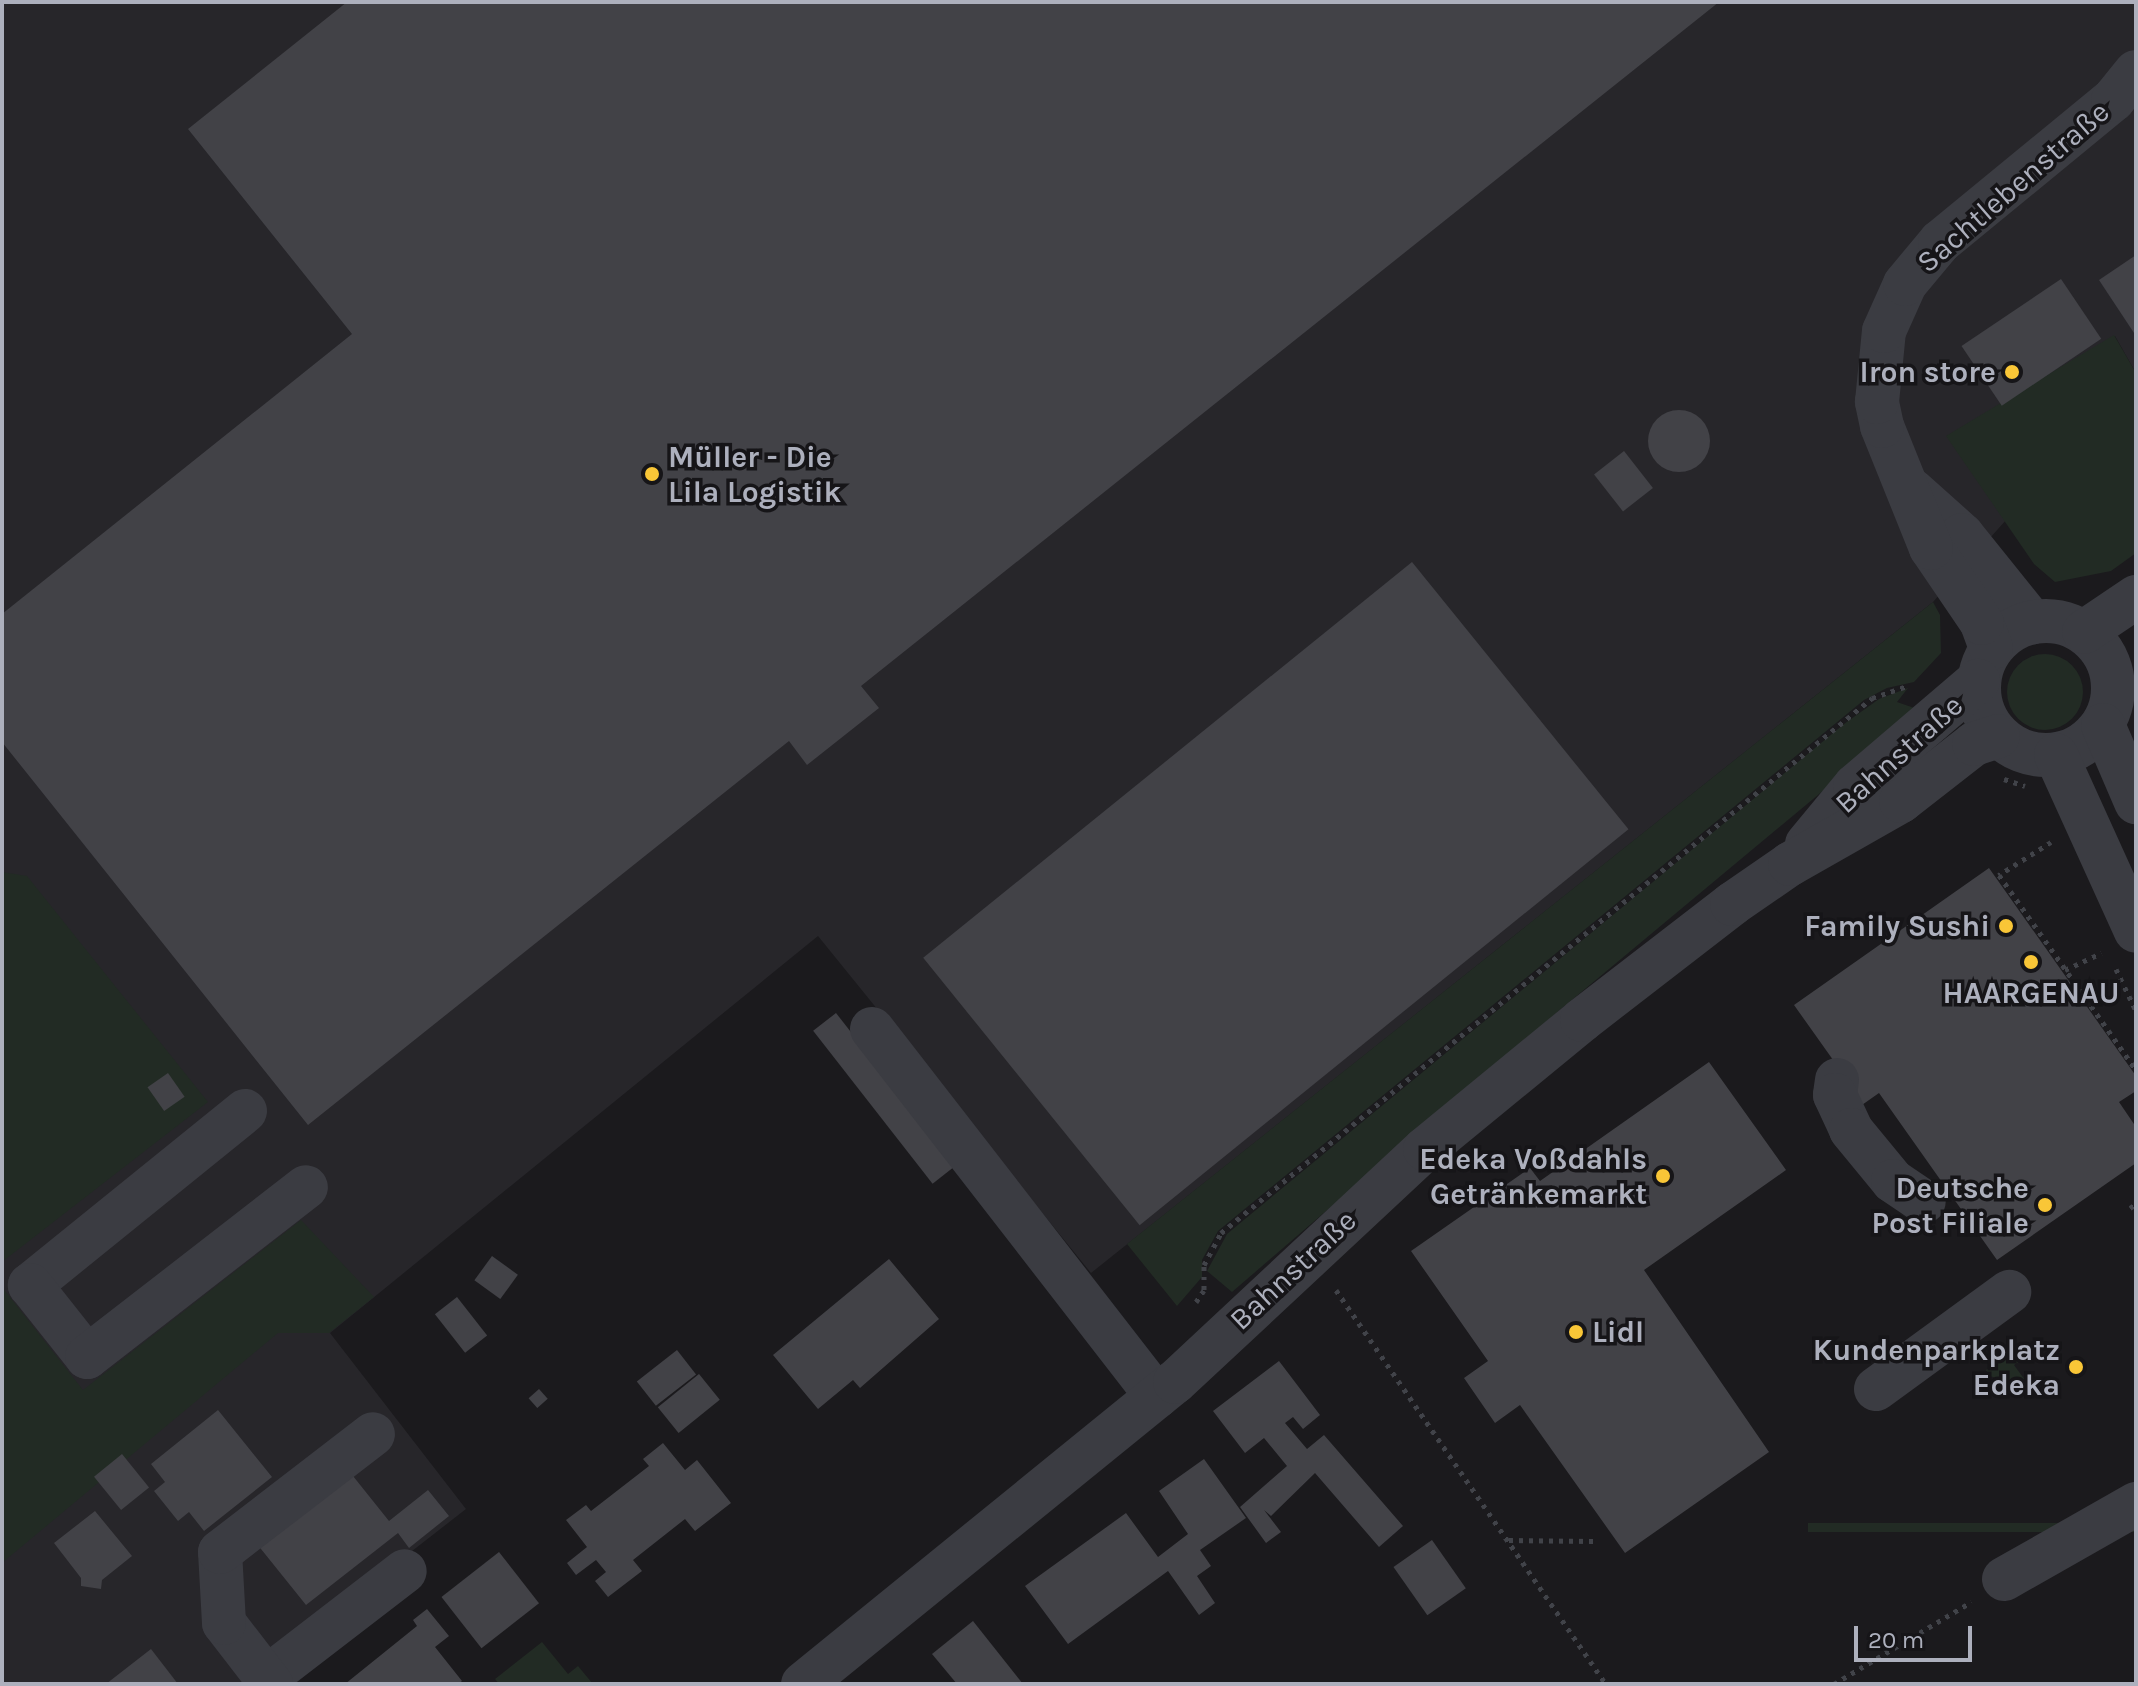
<!DOCTYPE html>
<html>
<head>
<meta charset="utf-8">
<style>
  body { margin:0 }
  #map { position:relative; width:2138px; height:1686px; overflow:hidden; background:#1b1a1d; font-family:Karla,sans-serif }
  div>[style] { position:absolute }
  [style*='--x'] { left:calc(var(--x)*1px); top:calc(var(--y)*1px); width:calc(var(--w)*1px); rotate:calc(var(--a)*1deg) }
  .built>* { inset:0; background:#27262a }
  .green>* { inset:0; background:#222b24; transform-origin:0 0 }
  .round { border-radius:50% }
  .building>* { inset:0; background:#424247; transform-origin:0 0 }
  .path>* { height:5px; margin-top:-2.5px; transform-origin:0; background:repeating-linear-gradient(90deg,#414349 0 4px,transparent 0 10px) }
  .minor>* { height:44px; margin:-22px; padding:0 22px; transform-origin:22px; border-radius:22px; background:#3b3c42 }
  .minor>.ring { margin:-22px; padding:0; box-sizing:content-box; background:none; border:44px solid #3b3c42; border-radius:50% }
  .dots>* { width:22px; height:22px; translate:-50% -50%; box-sizing:border-box; border:4px solid #161518; border-radius:50% }
  span { translate:-50% -50%; white-space:nowrap; text-align:center; line-height:1.15; -webkit-text-stroke:7px #161518; paint-order:stroke }
  .street-label { font-size:30px; color:#adb0bd }
  .poi-label { font-size:30px; color:#adb0bd; font-weight:700 }
  .right { translate:-100% -50%; text-align:right }
  .left { translate:0 -50%; text-align:left }
  .frame { position:absolute; inset:0; border:4px solid #adb0bd; pointer-events:none }
  .scale { position:absolute; left:1854px; top:1626px; width:118px; height:36px; box-sizing:border-box; border:4px solid #adb0bd; border-top:0; padding-left:10px; font-size:24px; line-height:28px; white-space:nowrap; color:#adb0bd; -webkit-text-stroke:6px #161518; paint-order:stroke }
</style>
</head>
<body>
<div id="map">
  <div class="built">
    <div style="clip-path:polygon(2px 2px,2136px 2px,2136px 373px,2115px 336px,1947px 436px,2006px 520px,1933px 602px,1091px 1273px,818px 936px,330px 1333px,466px 1509px,271px 1661px,288px 1684px,2px 1684px)"></div>
  </div>
  <div class="green">
    <div style="clip-path:polygon(2114px 335px,2136px 373px,2136px 553px,2111px 571px,2055px 582px,2034px 564px,1946px 436px)"></div>
    <div style="clip-path:polygon(1933px 602px,1940px 615px,1941px 653px,1914px 682px,1887px 688px,1864px 700px,1218px 1231px,1202px 1260px,1202px 1277px,1177px 1306px,1127px 1244px)"></div>
    <div class="round" style="left:2007px;top:654px;width:76px;height:76px"></div>
    <div style="clip-path:polygon(1908px 688px,1897px 702px,1920px 710px,1555px 1014px,1232px 1292px,1207px 1271px,1227px 1234px,1245px 1219px,1844px 724px,1879px 699px)"></div>
    <div style="clip-path:polygon(2px 872px,27px 876px,208px 1102px,2px 1262px)"></div>
    <div style="clip-path:polygon(301px 1220px,374px 1297px,329px 1333px,278px 1333px,2px 1563px,2px 1287px,83px 1390px)"></div>
    <div style="clip-path:polygon(2028px 1347px,2035px 1351px,2014px 1365px,2025px 1380px,2018px 1383px,1989px 1376px,1986px 1370px,2017px 1348px)"></div>
    <div style="left:2136px;top:1523px;width:9px;height:328px;rotate:90deg"></div>
    <div style="clip-path:polygon(542px 1642px,568px 1674px,578px 1666px,593px 1684px,499px 1684px,495px 1679px)"></div>
  </div>
  <div class="building">
    <div style="clip-path:polygon(347px 2px,1719px 2px,861px 686px,879px 708px,807px 765px,789px 741px,308px 1125px,2px 742px,2px 614px,352px 334px,188px 129px)"></div>
    <div style="clip-path:polygon(2136px 255px,2136px 336px,2099px 280px)"></div>
    <div style="left:2061px;top:279px;width:72px;height:120px;rotate:56deg"></div>
    <div class="round" style="left:1648px;top:410px;width:62px;height:62px"></div>
    <div style="left:1624px;top:451px;width:47px;height:38px;rotate:52deg"></div>
    <div style="left:1412px;top:562px;width:344px;height:629px;rotate:51deg"></div>
    <div style="clip-path:polygon(1989px 868px,2136px 1076px,2136px 1091px,2119px 1102px,2136px 1127px,2136px 1163px,1997px 1260px,1879px 1093px,1852px 1112px,1848px 1081px,1794px 1005px)"></div>
    <div style="left:836px;top:1013px;width:194px;height:29px;rotate:52deg"></div>
    <div style="clip-path:polygon(1709px 1062px,1786px 1170px,1644px 1270px,1769px 1452px,1625px 1553px,1520px 1405px,1495px 1423px,1464px 1378px,1488px 1361px,1411px 1251px,1530px 1168px,1540px 1181px)"></div>
    <div style="left:168px;top:1073px;width:29px;height:25px;rotate:55deg"></div>
    <div style="left:492px;top:1256px;width:32px;height:30px;rotate:36deg"></div>
    <div style="clip-path:polygon(889px 1259px,939px 1319px,860px 1388px,853px 1380px,818px 1409px,773px 1355px)"></div>
    <div style="left:457px;top:1297px;width:49px;height:28px;rotate:52deg"></div>
    <div style="left:677px;top:1350px;width:31px;height:51px;rotate:52deg"></div>
    <div style="clip-path:polygon(1279px 1361px,1320px 1415px,1303px 1429px,1293px 1417px,1285px 1423px,1307px 1449px,1324px 1435px,1403px 1526px,1379px 1547px,1315px 1473px,1271px 1516px,1264px 1510px,1281px 1532px,1266px 1543px,1240px 1507px,1287px 1466px,1264px 1438px,1245px 1453px,1213px 1411px)"></div>
    <div style="left:699px;top:1374px;width:33px;height:53px;rotate:51deg"></div>
    <div style="left:539px;top:1389px;width:13px;height:14px;rotate:48deg"></div>
    <div style="clip-path:polygon(218px 1410px,272px 1477px,204px 1531px,189px 1512px,178px 1521px,154px 1491px,165px 1482px,151px 1464px)"></div>
    <div style="clip-path:polygon(663px 1443px,685px 1470px,697px 1460px,731px 1503px,695px 1531px,685px 1519px,633px 1560px,642px 1571px,608px 1597px,595px 1581px,606px 1572px,596px 1560px,576px 1575px,567px 1563px,587px 1547px,566px 1520px,586px 1505px,591px 1511px,649px 1466px,643px 1459px)"></div>
    <div style="left:122px;top:1454px;width:43px;height:36px;rotate:51deg"></div>
    <div style="clip-path:polygon(1204px 1459px,1246px 1518px,1200px 1550px,1211px 1566px,1197px 1576px,1215px 1603px,1199px 1615px,1168px 1571px,1068px 1644px,1025px 1586px,1126px 1513px,1158px 1557px,1188px 1534px,1159px 1491px)"></div>
    <div style="clip-path:polygon(349px 1471px,389px 1521px,428px 1490px,449px 1516px,409px 1548px,398px 1533px,306px 1605px,257px 1544px)"></div>
    <div style="clip-path:polygon(95px 1511px,132px 1556px,102px 1580px,101px 1589px,81px 1586px,81px 1578px,54px 1543px)"></div>
    <div style="left:1432px;top:1540px;width:59px;height:47px;rotate:55deg"></div>
    <div style="left:499px;top:1552px;width:65px;height:73px;rotate:52deg"></div>
    <div style="clip-path:polygon(427px 1609px,449px 1636px,435px 1647px,462px 1681px,458px 1684px,345px 1684px,417px 1626px,413px 1620px)"></div>
    <div style="clip-path:polygon(973px 1621px,1023px 1684px,957px 1684px,932px 1654px)"></div>
    <div style="clip-path:polygon(151px 1649px,178px 1684px,106px 1684px)"></div>
  </div>
  <div class="path">
    <div style="--x:2004;--y:779;--w:22;--a:18"></div>
    <div style="--x:2051;--y:842;--w:62;--a:147.6"></div>
    <div style="--x:1999;--y:875;--w:238;--a:54.9"></div>
    <div style="--x:2116;--y:969;--w:47;--a:64.5"></div>
    <div style="--x:2065;--y:970;--w:40;--a:-25"></div>
    <div style="--x:2130;--y:1208;--w:7;--a:-34"></div>
    <div style="--x:1336;--y:1290;--w:478;--a:55.6"></div>
    <div style="--x:1196;--y:1302;--w:14;--a:-56"></div>
    <div style="--x:1204;--y:1290;--w:25;--a:-90"></div>
    <div style="--x:1204;--y:1265;--w:36;--a:-62"></div>
    <div style="--x:1221;--y:1233;--w:843;--a:-39.41"></div>
    <div style="--x:1872;--y:698;--w:36;--a:-19"></div>
    <div style="--x:1509;--y:1540;--w:84;--a:0.7"></div>
    <div style="--x:1834;--y:1684;--w:160;--a:-30.9"></div>
  </div>
  <div class="minor">
    <div style="--x:1913;--y:491;--w:66;--a:41.9"></div>
    <div style="--x:1962;--y:535;--w:112;--a:51.2"></div>
    <div class="ring" style="left:1979px;top:621px;width:90px;height:90px"></div>
    <div style="--x:2084;--y:632;--w:63;--a:-33.9"></div>
    <div style="--x:1991;--y:648;--w:27;--a:-110"></div>
    <div style="--x:1982;--y:623;--w:91;--a:-124.2"></div>
    <div style="--x:1931;--y:548;--w:131;--a:-111.9"></div>
    <div style="--x:1882;--y:426;--w:25;--a:-102"></div>
    <div style="--x:1877;--y:402;--w:71;--a:-84.4"></div>
    <div style="--x:1884;--y:331;--w:51;--a:-65.9"></div>
    <div style="--x:1905;--y:284;--w:55;--a:-50.2"></div>
    <div style="--x:1940;--y:242;--w:224;--a:-39.4"></div>
    <div style="--x:2113;--y:100;--w:36;--a:-51"></div>
    <div style="--x:2103;--y:725;--w:84;--a:66.8"></div>
    <div style="--x:2056;--y:755;--w:193;--a:65.6"></div>
    <div style="--x:1807;--y:844;--w:75;--a:-50.4"></div>
    <div style="--x:1855;--y:786;--w:162;--a:-40.5"></div>
    <div style="--x:872;--y:1029;--w:465;--a:52.2"></div>
    <div style="--x:1837;--y:1080;--w:15;--a:98"></div>
    <div style="--x:1835;--y:1095;--w:38;--a:65"></div>
    <div style="--x:1851;--y:1130;--w:66;--a:50.5"></div>
    <div style="--x:1893;--y:1181;--w:37;--a:34"></div>
    <div style="--x:245;--y:1111;--w:277;--a:141"></div>
    <div style="--x:30;--y:1285;--w:92;--a:51.6"></div>
    <div style="--x:87;--y:1357;--w:277;--a:-37.8"></div>
    <div style="--x:1876;--y:1389;--w:165;--a:-36.1"></div>
    <div style="--x:2004;--y:1579;--w:152;--a:-29.6"></div>
    <div style="--x:266;--y:1678;--w:175;--a:-37.6"></div>
    <div style="--x:271;--y:1684;--w:77;--a:-127.6"></div>
    <div style="--x:224;--y:1623;--w:71;--a:-93.2"></div>
    <div style="--x:220;--y:1552;--w:193;--a:-37.6"></div>
    <div style="--x:803;--y:1684;--w:479;--a:-39.1"></div>
    <div style="--x:1175;--y:1382;--w:342;--a:-43"></div>
    <div style="--x:1425;--y:1149;--w:203;--a:-39.4"></div>
    <div style="--x:1582;--y:1020;--w:190;--a:-37.7"></div>
    <div style="--x:1732;--y:904;--w:70;--a:-34.6"></div>
    <div style="--x:1790;--y:864;--w:128;--a:-29.6"></div>
    <div style="--x:1901;--y:801;--w:93;--a:-38"></div>
    <div style="--x:1974;--y:744;--w:25;--a:-18"></div>
  </div>
  <div class="dots">
    <div style="left:2012px;top:372px;background:#f9c637"></div>
    <div style="left:652px;top:474px;background:#f9c637"></div>
    <div style="left:2006px;top:926px;background:#f9c637"></div>
    <div style="left:2031px;top:962px;background:#f9c637"></div>
    <div style="left:1663px;top:1176px;background:#f9c637"></div>
    <div style="left:2045px;top:1205px;background:#f9c637"></div>
    <div style="left:1576px;top:1332px;background:#f9c637"></div>
    <div style="left:2076px;top:1367px;background:#f9c637"></div>
  </div>
  <div class="street-label">
    <span style="left:2013px;top:187px;rotate:-41deg">Sachtlebenstraße</span>
    <span style="left:1899px;top:754px;rotate:-42deg">Bahnstraße</span>
    <span style="left:1293px;top:1270px;rotate:-43deg">Bahnstraße</span>
  </div>
  <div class="poi-label">
    <span class="right" style="left:1996px;top:372px">Iron store</span>
    <span class="left" style="left:668px;top:474px">Müller - Die<br>Lila Logistik</span>
    <span class="right" style="left:1990px;top:926px">Family Sushi</span>
    <span style="left:2031px;top:993px">HAARGENAU</span>
    <span class="right" style="left:1647px;top:1176px">Edeka Voßdahls<br>Getränkemarkt</span>
    <span class="right" style="left:2029px;top:1205px">Deutsche<br>Post Filiale</span>
    <span class="left" style="left:1592px;top:1332px">Lidl</span>
    <span class="right" style="left:2060px;top:1367px">Kundenparkplatz<br>Edeka</span>
  </div>
  <div class="frame"></div>
  <div class="scale">20 m</div>
</div>
</body>
</html>
